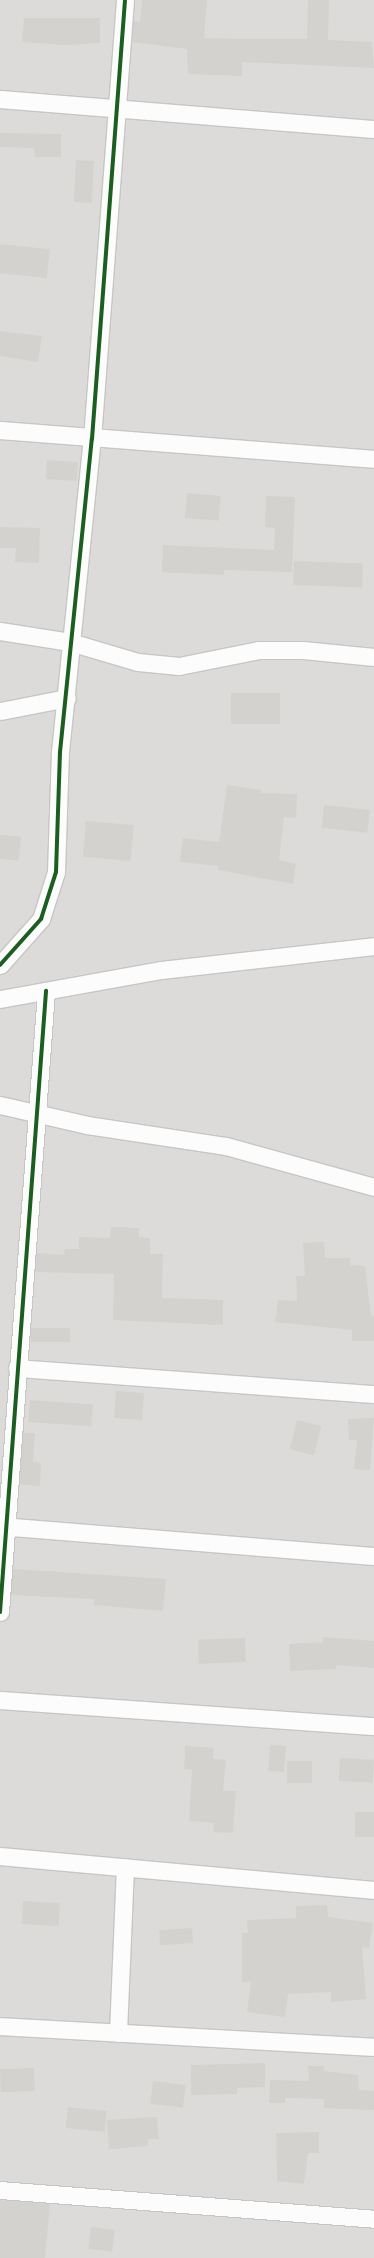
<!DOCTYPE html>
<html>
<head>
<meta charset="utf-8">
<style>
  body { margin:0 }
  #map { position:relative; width:374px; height:2258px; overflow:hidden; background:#eeece8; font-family:Figtree,sans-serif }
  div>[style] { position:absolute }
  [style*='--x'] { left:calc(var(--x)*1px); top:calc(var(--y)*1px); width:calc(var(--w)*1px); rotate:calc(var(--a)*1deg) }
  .residential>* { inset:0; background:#dddbd9; transform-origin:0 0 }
  .building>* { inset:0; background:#d4d2cf; transform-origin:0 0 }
  .roads { filter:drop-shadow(1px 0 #c6c6c4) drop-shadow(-1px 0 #c6c6c4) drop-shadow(0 1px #c6c6c4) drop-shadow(0 -1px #c6c6c4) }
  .street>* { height:17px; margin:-8.5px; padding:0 8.5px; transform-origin:8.5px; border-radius:8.5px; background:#fcfcfc }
  .cycleway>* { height:4px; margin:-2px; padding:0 2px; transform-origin:2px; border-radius:2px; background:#1b5e20 }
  span { translate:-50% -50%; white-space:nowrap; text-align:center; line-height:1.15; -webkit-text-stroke:3.5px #fff; paint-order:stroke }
</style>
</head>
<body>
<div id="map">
  <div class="residential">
    <div style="left:0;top:0;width:374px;height:2258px"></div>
  </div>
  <div class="building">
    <div style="clip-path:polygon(142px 0,207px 0,204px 38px,240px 39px,307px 39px,308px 0,329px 0,328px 40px,372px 42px,374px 68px,242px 62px,242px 76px,188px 74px,187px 49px,132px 42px,133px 21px,140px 22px)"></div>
    <div style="clip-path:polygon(24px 18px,100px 18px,100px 43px,65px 45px,22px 42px)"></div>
    <div style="clip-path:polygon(0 133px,61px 134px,61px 157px,35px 157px,34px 148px,0 147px)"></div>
    <div style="left:76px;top:160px;width:18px;height:42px;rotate:3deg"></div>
    <div style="left:0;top:244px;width:50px;height:29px;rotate:6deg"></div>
    <div style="clip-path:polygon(0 331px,42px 336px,38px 362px,0 356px)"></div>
    <div style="left:47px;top:460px;width:31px;height:19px;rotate:4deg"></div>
    <div style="left:187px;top:493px;width:34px;height:25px;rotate:5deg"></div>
    <div style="clip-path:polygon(266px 496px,295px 497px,292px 572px,224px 570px,224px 575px,162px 572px,163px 545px,274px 550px,275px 528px,265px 527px)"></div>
    <div style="clip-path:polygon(0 527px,40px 528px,39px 563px,15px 562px,16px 548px,0 548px)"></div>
    <div style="left:294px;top:561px;width:69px;height:24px;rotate:2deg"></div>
    <div style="left:280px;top:693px;width:31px;height:49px;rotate:90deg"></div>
    <div style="clip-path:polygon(227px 785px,261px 790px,261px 793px,297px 794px,296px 818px,284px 817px,279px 860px,296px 864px,293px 884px,218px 870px,218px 866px,180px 862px,183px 838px,219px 842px)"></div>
    <div style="left:324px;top:805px;width:46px;height:23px;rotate:6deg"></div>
    <div style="left:86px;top:821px;width:48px;height:36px;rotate:5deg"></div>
    <div style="left:0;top:835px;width:21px;height:24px;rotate:5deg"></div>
    <div style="clip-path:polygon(111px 1227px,139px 1228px,139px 1237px,150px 1238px,150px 1254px,163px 1254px,162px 1298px,223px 1300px,223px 1325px,113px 1320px,114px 1274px,35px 1272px,37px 1253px,64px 1255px,65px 1249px,79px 1249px,79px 1237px,110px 1238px)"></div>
    <div style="clip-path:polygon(324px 1242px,325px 1258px,350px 1258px,350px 1265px,365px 1266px,371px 1316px,374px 1316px,374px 1341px,352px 1341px,352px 1330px,275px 1322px,278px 1300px,297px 1301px,296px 1276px,305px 1276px,303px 1243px)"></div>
    <div style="left:70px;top:1328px;width:14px;height:39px;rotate:90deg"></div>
    <div style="left:116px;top:1391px;width:28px;height:27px;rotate:4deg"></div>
    <div style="left:30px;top:1400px;width:63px;height:22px;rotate:4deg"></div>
    <div style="clip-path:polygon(374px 1418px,370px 1470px,354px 1469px,357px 1440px,349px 1440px,348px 1419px)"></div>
    <div style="left:297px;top:1420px;width:25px;height:30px;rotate:14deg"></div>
    <div style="clip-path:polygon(23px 1433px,35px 1433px,33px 1462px,41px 1463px,40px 1486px,19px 1484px)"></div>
    <div style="clip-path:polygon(13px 1569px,166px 1579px,163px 1611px,94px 1605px,94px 1599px,11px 1595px)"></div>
    <div style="clip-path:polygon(323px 1637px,374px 1641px,374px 1668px,336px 1665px,336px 1669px,290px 1671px,289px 1644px,323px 1642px)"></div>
    <div style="left:245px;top:1638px;width:24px;height:47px;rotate:88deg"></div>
    <div style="left:270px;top:1745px;width:16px;height:26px;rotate:4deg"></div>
    <div style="clip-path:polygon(185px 1746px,214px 1748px,213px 1759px,226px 1760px,223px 1791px,236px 1791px,233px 1833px,213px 1832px,214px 1823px,189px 1821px,192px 1770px,184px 1769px)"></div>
    <div style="left:340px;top:1758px;width:34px;height:23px;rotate:3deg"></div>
    <div style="left:287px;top:1761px;width:25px;height:22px"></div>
    <div style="left:355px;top:1812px;width:19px;height:25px"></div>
    <div style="left:23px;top:1901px;width:37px;height:23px;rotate:3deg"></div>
    <div style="clip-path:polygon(327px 1905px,328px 1917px,373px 1923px,369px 1948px,362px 1947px,366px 1999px,331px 2002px,331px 1992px,288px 1994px,285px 2017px,247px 2012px,251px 1982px,242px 1982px,242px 1933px,248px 1933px,247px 1920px,296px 1918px,296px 1906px)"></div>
    <div style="left:192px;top:1928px;width:15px;height:33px;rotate:86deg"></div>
    <div style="clip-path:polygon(265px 2063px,265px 2087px,237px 2088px,237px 2094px,191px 2095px,191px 2065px)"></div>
    <div style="clip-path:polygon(308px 2066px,324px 2066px,324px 2071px,358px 2075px,359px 2090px,374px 2091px,374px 2110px,324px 2108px,324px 2099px,285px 2098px,285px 2103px,269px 2103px,270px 2080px,309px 2081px)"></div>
    <div style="left:34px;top:2068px;width:23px;height:34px;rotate:88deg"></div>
    <div style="left:153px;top:2081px;width:33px;height:23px;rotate:7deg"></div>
    <div style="left:68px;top:2107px;width:39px;height:21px;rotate:6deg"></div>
    <div style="clip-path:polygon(157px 2117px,159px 2139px,148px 2139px,148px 2146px,109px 2149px,107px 2120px)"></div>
    <div style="clip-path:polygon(319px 2132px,319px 2153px,308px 2153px,304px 2184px,277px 2181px,276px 2133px)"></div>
    <div style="clip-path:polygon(0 2200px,50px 2204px,45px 2258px,0 2258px)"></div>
    <div style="left:91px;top:2227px;width:24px;height:22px;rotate:7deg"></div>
  </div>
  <div class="roads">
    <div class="street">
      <div style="--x:0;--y:99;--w:375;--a:4.6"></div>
      <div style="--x:0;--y:430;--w:375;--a:4.4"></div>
      <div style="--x:0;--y:631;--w:71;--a:8.9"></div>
      <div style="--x:70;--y:642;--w:71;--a:16.4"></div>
      <div style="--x:138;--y:662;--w:41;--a:5.6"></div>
      <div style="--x:179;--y:666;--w:82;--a:-11.3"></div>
      <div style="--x:259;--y:650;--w:44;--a:0"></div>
      <div style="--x:303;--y:650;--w:71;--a:5.6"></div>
      <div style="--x:0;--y:711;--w:68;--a:-11"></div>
      <div style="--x:0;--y:965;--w:62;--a:-48.3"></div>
      <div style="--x:41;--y:919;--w:49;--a:-72.3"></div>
      <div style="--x:56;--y:872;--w:120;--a:-88.1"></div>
      <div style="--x:60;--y:752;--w:315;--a:-84.2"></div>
      <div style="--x:92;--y:439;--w:440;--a:-85.7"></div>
      <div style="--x:0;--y:999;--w:164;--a:-10.2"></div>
      <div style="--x:161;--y:970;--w:214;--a:-6.4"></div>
      <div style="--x:0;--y:1105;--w:89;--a:12.9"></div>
      <div style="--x:87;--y:1125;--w:141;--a:8.6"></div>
      <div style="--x:226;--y:1146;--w:154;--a:15.5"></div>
      <div style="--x:17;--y:1368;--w:358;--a:4.2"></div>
      <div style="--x:0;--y:1526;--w:375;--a:4.6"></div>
      <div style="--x:0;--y:1612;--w:623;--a:-85.76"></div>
      <div style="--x:0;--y:1700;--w:375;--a:4"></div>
      <div style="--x:0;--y:1856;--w:376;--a:5.2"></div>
      <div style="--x:0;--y:2026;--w:375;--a:3.2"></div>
      <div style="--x:118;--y:2033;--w:166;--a:-87.6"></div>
      <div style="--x:0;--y:2190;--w:375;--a:4.4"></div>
    </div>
  </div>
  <div class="cycleway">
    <div style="--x:0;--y:965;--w:62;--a:-48.3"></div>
    <div style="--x:41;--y:919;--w:49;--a:-72.3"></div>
    <div style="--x:56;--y:872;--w:120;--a:-88.1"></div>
    <div style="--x:60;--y:752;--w:315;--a:-84.2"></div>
    <div style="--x:92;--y:439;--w:440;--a:-85.7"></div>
    <div style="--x:0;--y:1612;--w:623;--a:-85.76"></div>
  </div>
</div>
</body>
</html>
